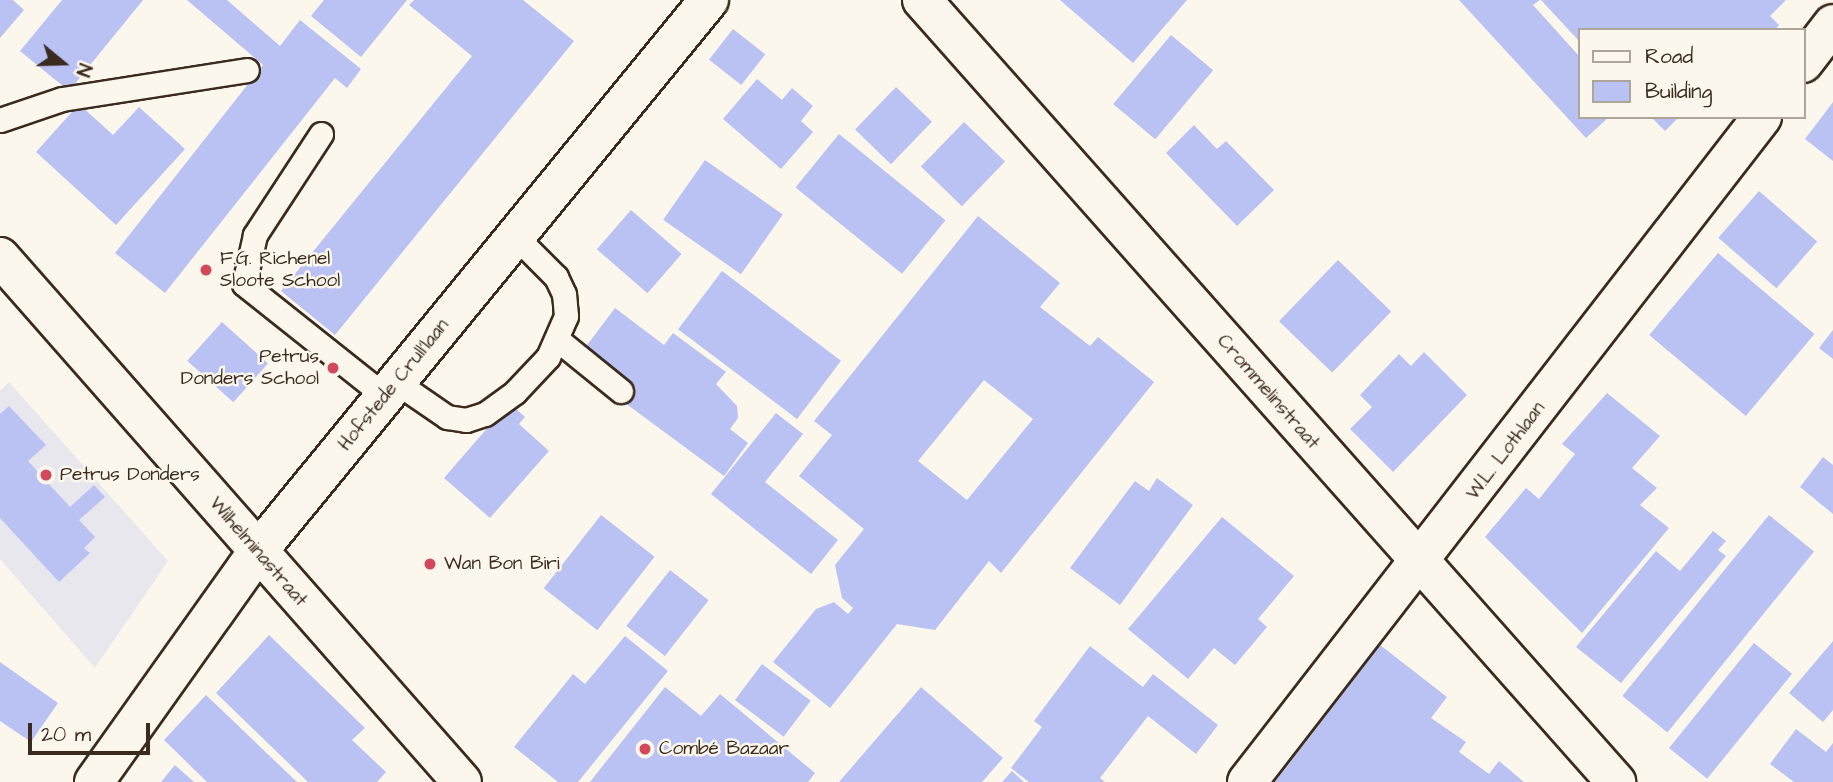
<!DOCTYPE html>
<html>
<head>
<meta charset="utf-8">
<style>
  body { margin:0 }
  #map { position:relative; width:1833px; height:782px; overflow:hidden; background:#fbf7ec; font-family:"Architects Daughter",sans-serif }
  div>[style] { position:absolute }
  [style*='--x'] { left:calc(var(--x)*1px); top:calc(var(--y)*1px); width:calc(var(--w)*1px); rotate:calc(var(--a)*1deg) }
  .built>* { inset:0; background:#e8e7ee }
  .building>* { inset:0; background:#bac2f4; transform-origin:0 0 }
  .roads { filter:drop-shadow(2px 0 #3b2a1e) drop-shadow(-2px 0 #3b2a1e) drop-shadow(0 2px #3b2a1e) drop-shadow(0 -2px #3b2a1e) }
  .lane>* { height:23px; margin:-11.5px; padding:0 11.5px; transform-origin:11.5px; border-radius:11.5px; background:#fbf7ec }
  .street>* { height:38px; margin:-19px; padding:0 19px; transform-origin:19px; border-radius:19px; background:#fbf7ec }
  .secondary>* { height:38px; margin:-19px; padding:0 19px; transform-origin:19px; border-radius:19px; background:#fbf7ec }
  .dots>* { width:19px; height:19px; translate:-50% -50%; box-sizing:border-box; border:4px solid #fbf7ec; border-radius:50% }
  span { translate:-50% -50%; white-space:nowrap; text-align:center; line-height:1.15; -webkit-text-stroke:5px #fbf7ec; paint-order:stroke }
  .poi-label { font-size:19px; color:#3b2a1e }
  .left { translate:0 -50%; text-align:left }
  .right { translate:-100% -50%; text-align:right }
  .street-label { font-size:19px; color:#3b2a1e }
  .legend { position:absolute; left:1578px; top:28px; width:228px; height:91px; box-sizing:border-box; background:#fbf7ec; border:2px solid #aea59a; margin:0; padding:9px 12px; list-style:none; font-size:21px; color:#3b2a1e }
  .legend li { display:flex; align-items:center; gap:14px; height:35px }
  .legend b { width:35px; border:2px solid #aea59a }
  .north { position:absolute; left:28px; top:28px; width:70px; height:70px; -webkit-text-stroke:5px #fbf7ec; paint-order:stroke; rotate:109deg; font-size:19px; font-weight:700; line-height:28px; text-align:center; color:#3b2a1e }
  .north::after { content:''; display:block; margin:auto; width:24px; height:32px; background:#3b2a1e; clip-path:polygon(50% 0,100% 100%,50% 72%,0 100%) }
  .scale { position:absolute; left:28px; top:723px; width:122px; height:32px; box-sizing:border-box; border:4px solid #3b2a1e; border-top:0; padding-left:9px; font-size:21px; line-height:24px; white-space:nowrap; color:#3b2a1e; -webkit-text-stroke:5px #fbf7ec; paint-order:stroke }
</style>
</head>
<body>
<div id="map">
  <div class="built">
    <div style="clip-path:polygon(9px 382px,168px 561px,95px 668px,0 559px,0 391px)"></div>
  </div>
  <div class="building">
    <div style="clip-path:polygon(0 0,13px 0,24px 10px,0 38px)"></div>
    <div style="clip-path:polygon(62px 0,143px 0,69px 91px,20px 51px)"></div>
    <div style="clip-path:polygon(187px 0,227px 0,280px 46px,300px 20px,361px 69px,347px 88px,335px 78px,165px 293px,115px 253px,263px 65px)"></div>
    <div style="clip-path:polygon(324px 0,407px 0,361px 57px,311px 16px)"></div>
    <div style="clip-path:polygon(414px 0,523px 0,574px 41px,335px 335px,281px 291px,472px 56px,409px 5px)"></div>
    <div style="clip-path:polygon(1060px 0,1187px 0,1133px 63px)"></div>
    <div style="clip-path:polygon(1459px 0,1540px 0,1533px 5px,1579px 56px,1579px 117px,1609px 117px,1586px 138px)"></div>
    <div style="clip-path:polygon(1541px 0,1786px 0,1770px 16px,1779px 25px,1775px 30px,1579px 30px,1579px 41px)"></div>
    <div style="left:733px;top:29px;width:41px;height:39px;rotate:38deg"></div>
    <div style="left:1171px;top:35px;width:55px;height:90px;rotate:40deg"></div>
    <div style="clip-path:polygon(757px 79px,782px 100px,792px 88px,813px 106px,801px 121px,813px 132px,781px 169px,723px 119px)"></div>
    <div style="left:896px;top:87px;width:50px;height:59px;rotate:44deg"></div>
    <div style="clip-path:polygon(1833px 102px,1833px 161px,1805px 139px)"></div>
    <div style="clip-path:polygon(79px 104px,113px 135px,139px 107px,185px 149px,116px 225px,36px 152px)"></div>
    <div style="clip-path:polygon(1651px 117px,1679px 117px,1665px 131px)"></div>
    <div style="left:964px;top:122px;width:57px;height:62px;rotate:44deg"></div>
    <div style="clip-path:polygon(1194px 125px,1217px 149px,1226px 141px,1274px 190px,1237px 226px,1166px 153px)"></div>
    <div style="left:839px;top:134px;width:137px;height:69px;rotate:39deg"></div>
    <div style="left:705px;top:160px;width:95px;height:73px;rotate:35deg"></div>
    <div style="left:1759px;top:191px;width:77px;height:62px;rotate:41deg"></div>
    <div style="left:631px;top:210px;width:67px;height:52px;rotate:41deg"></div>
    <div style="clip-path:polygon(evenodd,978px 216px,1060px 283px,1040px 307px,1090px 346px,1098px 337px,1154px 382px,1001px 573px,989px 561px,935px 630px,897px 624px,830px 708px,773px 662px,816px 609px,834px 602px,848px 614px,853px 608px,842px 598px,835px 565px,864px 529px,799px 476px,832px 435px,814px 421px,978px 216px,984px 380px,1033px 419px,967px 500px,918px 461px,984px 380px)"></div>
    <div style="left:1718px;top:253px;width:126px;height:107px;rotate:40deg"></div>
    <div style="left:1338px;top:260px;width:74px;height:85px;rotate:44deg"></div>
    <div style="left:722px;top:271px;width:149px;height:73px;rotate:37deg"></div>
    <div style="clip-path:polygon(615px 308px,664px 345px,673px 333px,726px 372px,716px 384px,737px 406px,738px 418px,730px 429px,748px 443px,724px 476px,625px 403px,636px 388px,584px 349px)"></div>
    <div style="left:222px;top:322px;width:62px;height:52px;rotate:42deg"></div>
    <div style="clip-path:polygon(1833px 330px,1833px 359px,1819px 348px)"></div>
    <div style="clip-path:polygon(1424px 352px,1467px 395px,1393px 472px,1350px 429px,1372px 407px,1360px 395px,1399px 354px,1411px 366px)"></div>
    <div style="clip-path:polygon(1607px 393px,1660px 436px,1632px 468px,1657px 488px,1640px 505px,1669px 528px,1582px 633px,1485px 537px,1526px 488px,1539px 499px,1575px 454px,1562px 444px)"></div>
    <div style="clip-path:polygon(509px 403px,525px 417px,519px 424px,549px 451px,490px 518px,444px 478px)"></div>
    <div style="clip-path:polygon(9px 406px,46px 445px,28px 461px,70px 507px,94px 485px,105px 497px,79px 520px,95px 537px,84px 548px,90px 553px,59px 582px,0 518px,0 414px)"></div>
    <div style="clip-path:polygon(776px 413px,803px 434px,765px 482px,838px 540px,811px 574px,711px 494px)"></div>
    <div style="clip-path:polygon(1823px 457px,1833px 465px,1833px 514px,1800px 487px)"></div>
    <div style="clip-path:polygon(1157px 478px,1193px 505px,1120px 605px,1070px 568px,1135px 481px,1149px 491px)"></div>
    <div style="left:601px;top:515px;width:68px;height:93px;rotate:38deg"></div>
    <div style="left:1769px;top:515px;width:58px;height:233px;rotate:39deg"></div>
    <div style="clip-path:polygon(1222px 517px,1294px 576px,1258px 619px,1267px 627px,1235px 665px,1214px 648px,1188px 679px,1128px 629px)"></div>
    <div style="clip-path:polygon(1713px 531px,1726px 541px,1718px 550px,1726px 556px,1621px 683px,1576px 647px,1656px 551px,1680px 571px)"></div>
    <div style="left:670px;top:570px;width:49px;height:71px;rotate:38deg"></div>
    <div style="clip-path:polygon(269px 635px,365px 728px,352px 740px,386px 772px,377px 782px,308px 782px,216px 693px)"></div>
    <div style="clip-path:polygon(625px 636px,668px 671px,578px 782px,558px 782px,514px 747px,573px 674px,585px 684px)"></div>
    <div style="clip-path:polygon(1833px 641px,1833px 710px,1823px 722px,1789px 693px)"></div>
    <div style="left:1754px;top:643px;width:49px;height:135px;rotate:39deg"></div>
    <div style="clip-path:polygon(1380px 645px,1447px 697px,1431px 718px,1466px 742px,1459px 752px,1489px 774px,1499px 761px,1524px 782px,1275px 782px)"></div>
    <div style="clip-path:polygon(1090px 646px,1143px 687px,1153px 674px,1218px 725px,1196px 754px,1148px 716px,1100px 778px,1105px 782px,1029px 782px,1011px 768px,1042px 727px,1034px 721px)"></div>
    <div style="clip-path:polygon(0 662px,58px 703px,31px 742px,0 721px)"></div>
    <div style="left:762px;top:664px;width:61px;height:45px;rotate:37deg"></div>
    <div style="clip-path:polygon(665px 687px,701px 716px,720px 694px,815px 773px,808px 782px,590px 782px)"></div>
    <div style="clip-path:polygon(921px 687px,1003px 758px,982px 782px,839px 782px)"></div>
    <div style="clip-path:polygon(206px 695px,297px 782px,207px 782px,164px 740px)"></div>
    <div style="clip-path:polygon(1796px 729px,1826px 752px,1833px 743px,1833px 782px,1794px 782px,1770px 764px)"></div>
    <div style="clip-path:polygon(175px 765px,194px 782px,161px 782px)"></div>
    <div style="clip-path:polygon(1012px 771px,1024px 782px,1002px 782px)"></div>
  </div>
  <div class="roads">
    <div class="lane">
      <div style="--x:0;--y:120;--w:65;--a:-18.7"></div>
      <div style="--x:62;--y:99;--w:187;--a:-8.9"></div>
      <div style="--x:321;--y:134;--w:121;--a:123.2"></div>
      <div style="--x:255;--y:235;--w:50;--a:102.7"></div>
      <div style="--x:244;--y:284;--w:180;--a:38.5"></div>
      <div style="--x:558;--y:340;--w:81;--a:39"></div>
      <div style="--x:396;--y:382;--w:62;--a:34.5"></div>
      <div style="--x:447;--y:417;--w:19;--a:9"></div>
      <div style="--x:466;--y:420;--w:20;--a:-18"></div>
      <div style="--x:485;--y:414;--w:37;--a:-36"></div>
      <div style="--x:515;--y:392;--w:48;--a:-46.7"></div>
      <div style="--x:548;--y:357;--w:45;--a:-66.3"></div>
      <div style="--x:566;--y:316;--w:22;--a:-95"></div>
      <div style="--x:564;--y:294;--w:19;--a:-115"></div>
      <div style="--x:556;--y:277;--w:58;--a:-135"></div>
    </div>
    <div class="street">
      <div style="--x:922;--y:0;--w:1046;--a:48.41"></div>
      <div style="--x:1803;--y:63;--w:49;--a:-52.4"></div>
      <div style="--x:1247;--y:782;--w:841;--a:-52.24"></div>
    </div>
    <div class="secondary">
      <div style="--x:0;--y:257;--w:699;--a:48.65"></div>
      <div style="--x:94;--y:782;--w:283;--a:-54.6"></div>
      <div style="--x:258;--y:551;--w:712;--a:-50.7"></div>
    </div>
  </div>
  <div class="dots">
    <div style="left:206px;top:270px;background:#d1495b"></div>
    <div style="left:333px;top:368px;background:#d1495b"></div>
    <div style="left:46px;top:475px;background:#d1495b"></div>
    <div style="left:430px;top:564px;background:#d1495b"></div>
    <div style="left:645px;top:749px;background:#d1495b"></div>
  </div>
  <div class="poi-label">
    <span class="left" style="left:220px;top:270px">F.G. Richenel<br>Sloote School</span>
    <span class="right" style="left:319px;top:368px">Petrus<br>Donders School</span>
    <span class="left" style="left:60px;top:475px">Petrus Donders</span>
    <span class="left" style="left:444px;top:564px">Wan Bon Biri</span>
    <span class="left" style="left:659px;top:749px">Combé Bazaar</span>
  </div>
  <div class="street-label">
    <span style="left:394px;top:385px;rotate:-51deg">Hofstede Crull'laan</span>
    <span style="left:1268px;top:392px;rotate:49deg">Crommelinstraat</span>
    <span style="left:1506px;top:451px;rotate:-53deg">W.L. Lothlaan</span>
    <span style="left:258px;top:552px;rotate:49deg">Wilhelminastraat</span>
  </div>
  <ul class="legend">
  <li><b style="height:9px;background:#fbf7ec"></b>Road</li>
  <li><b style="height:19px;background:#bac2f4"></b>Building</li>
  </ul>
  <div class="north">N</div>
  <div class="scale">20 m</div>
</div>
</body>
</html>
